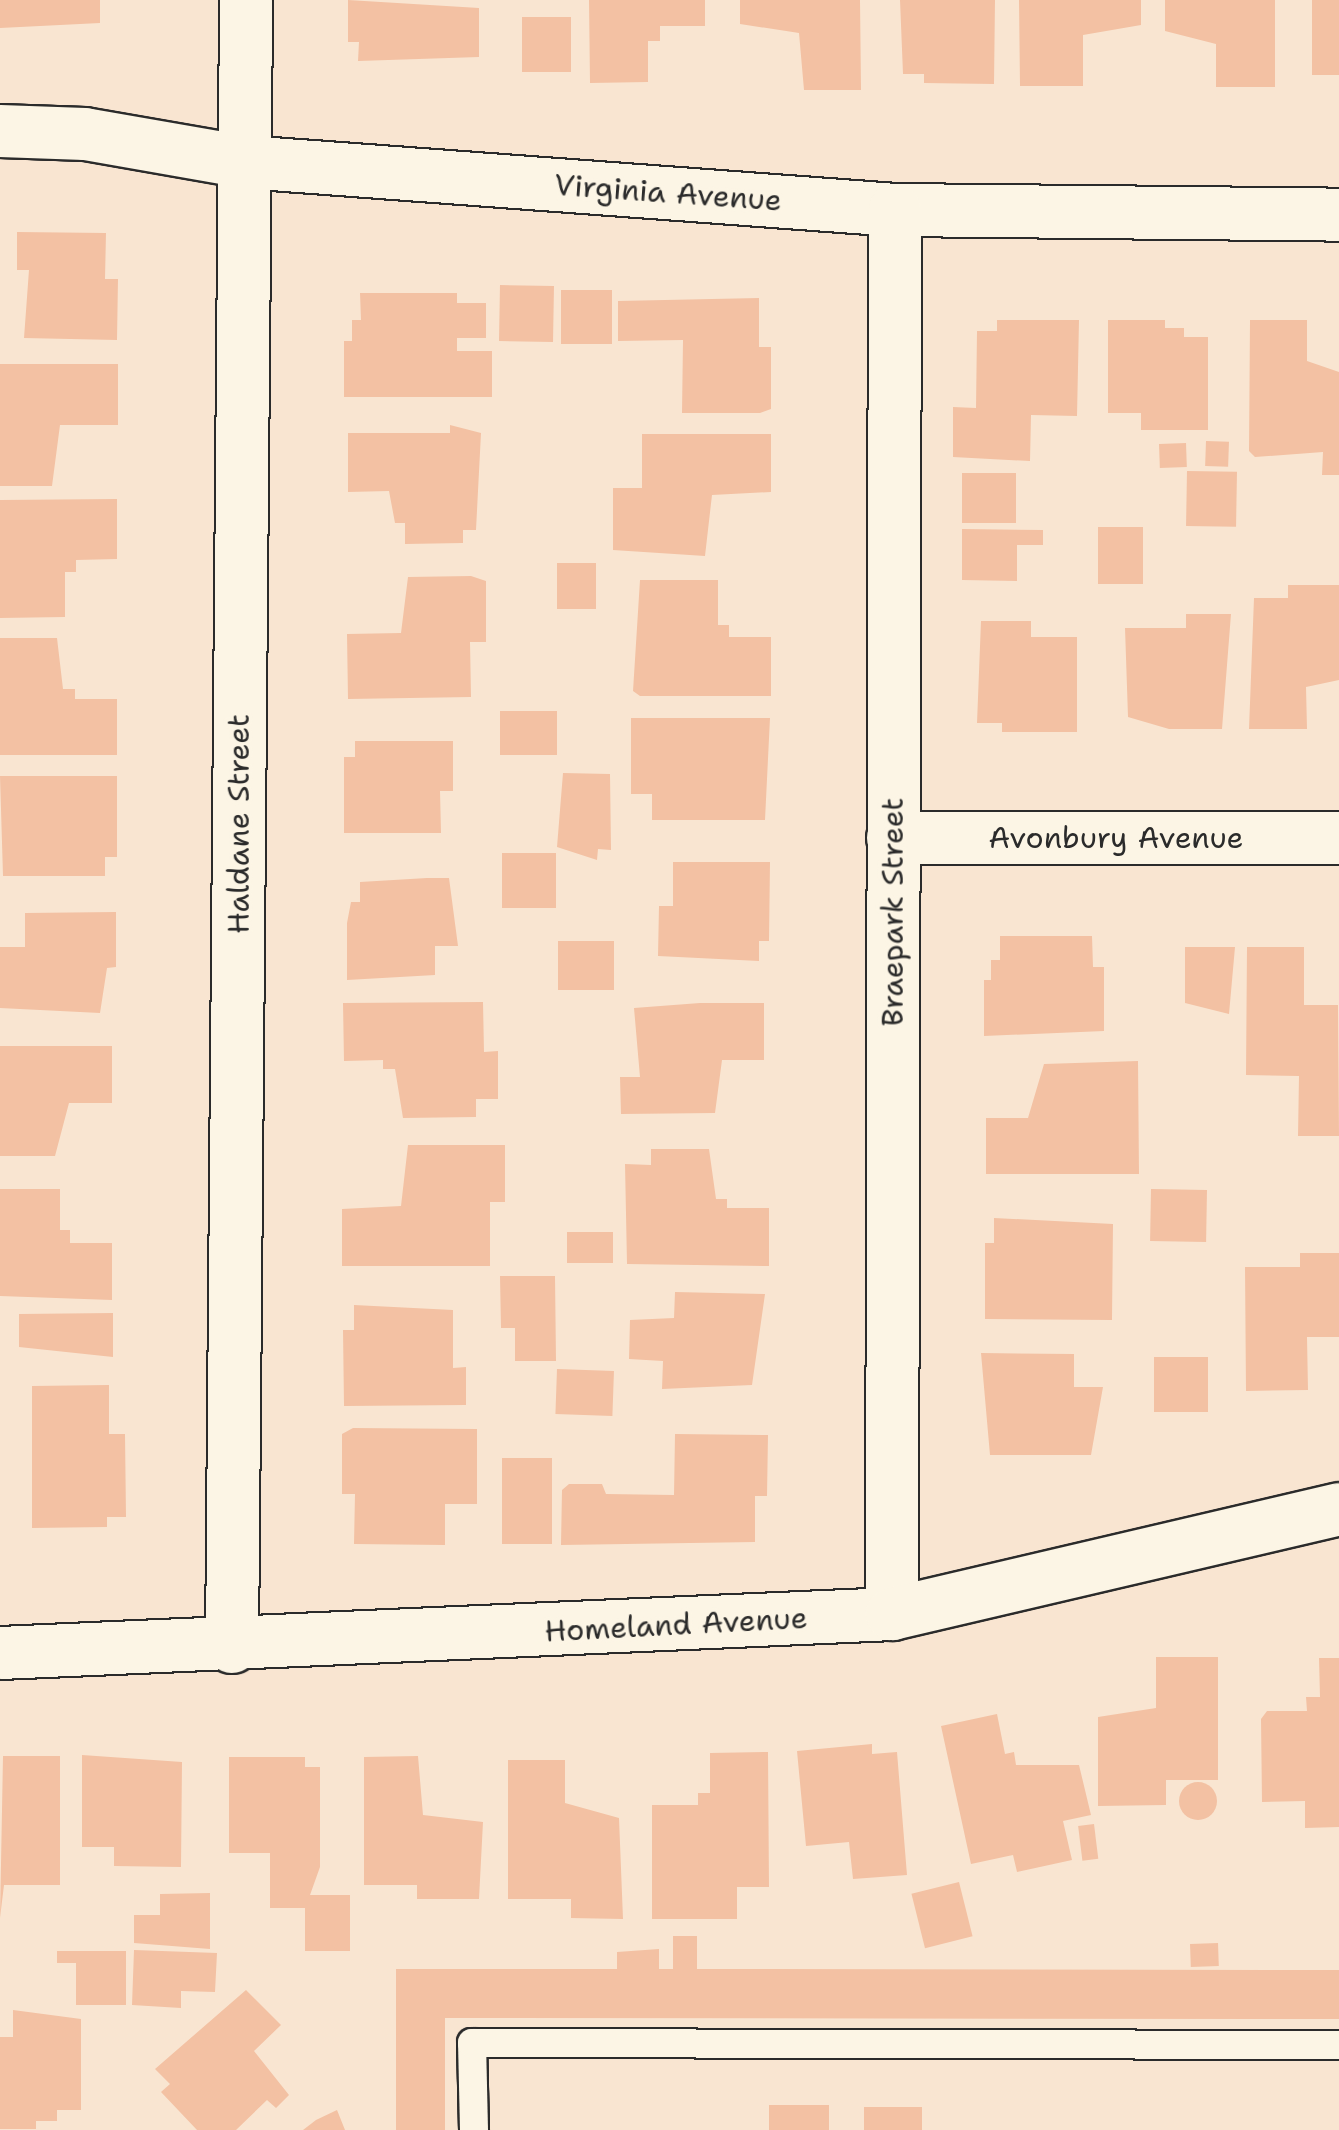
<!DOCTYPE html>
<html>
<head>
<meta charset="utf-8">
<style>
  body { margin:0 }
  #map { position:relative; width:1339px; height:2130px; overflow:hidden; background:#f9e5d1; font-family:"Shantell Sans",sans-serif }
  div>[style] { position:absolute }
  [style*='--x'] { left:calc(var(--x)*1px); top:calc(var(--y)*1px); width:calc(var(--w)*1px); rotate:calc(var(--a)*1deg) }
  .building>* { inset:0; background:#f3c1a3; transform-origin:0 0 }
  .round { border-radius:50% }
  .roads { filter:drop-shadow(2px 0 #2b2b2b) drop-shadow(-2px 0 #2b2b2b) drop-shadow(0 2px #2b2b2b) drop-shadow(0 -2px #2b2b2b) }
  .service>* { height:28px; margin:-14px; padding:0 14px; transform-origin:14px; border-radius:14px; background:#fcf5e5 }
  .minor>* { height:52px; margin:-26px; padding:0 26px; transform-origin:26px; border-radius:26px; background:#fcf5e5 }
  span { translate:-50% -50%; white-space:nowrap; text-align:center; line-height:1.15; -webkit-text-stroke:8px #fcf5e5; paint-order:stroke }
  .street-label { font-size:30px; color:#2b2b2b }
</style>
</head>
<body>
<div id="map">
  <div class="building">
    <div style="clip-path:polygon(0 0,100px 0,100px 23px,0 28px)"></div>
    <div style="clip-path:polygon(348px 0,479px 8px,479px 57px,358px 61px,359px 42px,348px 42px)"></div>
    <div style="clip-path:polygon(589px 0,705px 0,705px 26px,660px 26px,660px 41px,648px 41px,648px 82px,590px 83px)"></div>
    <div style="clip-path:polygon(740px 0,860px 0,861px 90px,804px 90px,799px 33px,740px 24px)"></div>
    <div style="clip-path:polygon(900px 0,995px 0,994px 84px,924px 83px,924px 74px,903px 74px)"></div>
    <div style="clip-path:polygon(1019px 0,1141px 0,1141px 25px,1083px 35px,1083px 86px,1020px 86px)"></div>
    <div style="clip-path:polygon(1165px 0,1275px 0,1275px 87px,1216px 87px,1216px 44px,1165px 31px)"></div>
    <div style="left:1312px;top:0;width:27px;height:75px"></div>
    <div style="left:522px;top:17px;width:49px;height:55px"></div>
    <div style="clip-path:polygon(17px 232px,106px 233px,105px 279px,118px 279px,117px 340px,24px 338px,29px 270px,17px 270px)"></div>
    <div style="left:500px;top:285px;width:54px;height:56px;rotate:1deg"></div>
    <div style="left:561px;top:290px;width:51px;height:54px"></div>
    <div style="clip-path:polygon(360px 293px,457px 293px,457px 303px,486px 303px,486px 338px,457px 338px,457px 351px,492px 351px,492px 397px,344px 397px,344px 341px,352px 341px,352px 320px,361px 320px)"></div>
    <div style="clip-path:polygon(759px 298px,759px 347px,771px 347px,771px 409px,760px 413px,682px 413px,683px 340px,618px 341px,618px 301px)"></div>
    <div style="clip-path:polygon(997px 320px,1079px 320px,1077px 416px,1031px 415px,1030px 461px,953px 457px,953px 407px,976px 408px,977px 331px,997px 331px)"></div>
    <div style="clip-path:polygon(1108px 320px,1165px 320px,1165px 328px,1184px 328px,1184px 337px,1208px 337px,1208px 430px,1141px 430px,1141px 413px,1108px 413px)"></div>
    <div style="clip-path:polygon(1250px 320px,1307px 320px,1307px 361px,1339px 372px,1339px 475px,1322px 475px,1323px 452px,1255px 457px,1249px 451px)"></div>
    <div style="clip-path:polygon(0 364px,118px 364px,118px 425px,60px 425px,52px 486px,0 486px)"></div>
    <div style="clip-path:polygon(450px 425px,481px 433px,476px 530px,463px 530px,463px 543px,405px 544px,405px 523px,395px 523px,389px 491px,348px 492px,348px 433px,450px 433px)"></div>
    <div style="clip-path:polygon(642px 434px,771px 434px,771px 492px,712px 495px,705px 556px,613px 550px,613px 488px,642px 488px)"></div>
    <div style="left:1206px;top:441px;width:23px;height:25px;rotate:2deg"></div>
    <div style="left:1186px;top:443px;width:24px;height:27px;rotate:88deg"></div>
    <div style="left:1187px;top:471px;width:50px;height:55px;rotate:1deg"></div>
    <div style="left:962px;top:473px;width:54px;height:50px"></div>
    <div style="clip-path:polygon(117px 499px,117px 559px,76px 560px,76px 572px,65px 572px,65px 617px,0 618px,0 500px)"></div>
    <div style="left:1098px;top:527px;width:45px;height:57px"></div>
    <div style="clip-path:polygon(962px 529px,1043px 530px,1043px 545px,1017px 545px,1017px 581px,962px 580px)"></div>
    <div style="left:557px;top:563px;width:39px;height:46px"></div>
    <div style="clip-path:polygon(471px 576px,486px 581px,486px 642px,470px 642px,471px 697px,348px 699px,347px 634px,401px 633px,408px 577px)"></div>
    <div style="clip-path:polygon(640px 580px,718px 580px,718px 625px,729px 625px,729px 637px,771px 637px,771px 696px,640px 696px,633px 691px)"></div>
    <div style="clip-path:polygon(1288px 585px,1339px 585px,1339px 680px,1306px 687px,1307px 729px,1249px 729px,1254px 598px,1288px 598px)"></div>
    <div style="clip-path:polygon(1186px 614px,1231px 614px,1222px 729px,1169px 729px,1128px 717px,1125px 628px,1186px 628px)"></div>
    <div style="clip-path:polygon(981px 621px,1031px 621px,1031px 637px,1077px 637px,1077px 732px,1002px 732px,1002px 723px,977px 723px)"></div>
    <div style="clip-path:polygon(0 638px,57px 638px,63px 689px,75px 689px,75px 699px,117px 699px,117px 755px,0 755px)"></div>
    <div style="left:500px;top:711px;width:57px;height:44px"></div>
    <div style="clip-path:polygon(631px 718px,770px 718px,765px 820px,652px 820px,652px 794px,631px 794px)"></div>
    <div style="clip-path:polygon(355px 741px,453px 741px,453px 791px,440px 791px,441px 833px,344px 833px,344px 757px,355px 757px)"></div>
    <div style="clip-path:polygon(563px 773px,610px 774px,611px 850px,598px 849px,597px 860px,557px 847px)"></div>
    <div style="clip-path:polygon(0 776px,117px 776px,117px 857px,105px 857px,105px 876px,3px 876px)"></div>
    <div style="left:502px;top:853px;width:54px;height:55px"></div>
    <div style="clip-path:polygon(673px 862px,770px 862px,769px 941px,759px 941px,759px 961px,658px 956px,659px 906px,673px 906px)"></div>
    <div style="clip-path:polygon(427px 878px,449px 878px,458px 946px,435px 946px,435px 975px,347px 980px,347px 923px,351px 902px,360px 902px,360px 882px)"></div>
    <div style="clip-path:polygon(116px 912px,116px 967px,107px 968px,100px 1013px,0 1008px,0 947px,25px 947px,25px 913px)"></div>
    <div style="clip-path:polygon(1000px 936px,1092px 936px,1093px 967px,1104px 967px,1104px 1031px,984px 1036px,984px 980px,991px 980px,991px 960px,1000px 960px)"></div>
    <div style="left:558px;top:941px;width:56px;height:49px"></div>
    <div style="clip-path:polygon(1185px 947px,1235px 947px,1229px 1014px,1185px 1003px)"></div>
    <div style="clip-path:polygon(1247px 947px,1304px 947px,1304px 1005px,1338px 1005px,1339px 1136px,1298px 1136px,1299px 1076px,1246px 1075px)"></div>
    <div style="clip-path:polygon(483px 1002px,484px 1052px,498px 1051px,498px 1099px,476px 1099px,476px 1117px,403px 1118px,395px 1069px,383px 1069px,383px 1060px,344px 1061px,343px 1003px)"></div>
    <div style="clip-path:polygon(700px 1003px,764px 1003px,764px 1060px,722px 1060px,715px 1113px,621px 1114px,620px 1077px,640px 1077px,634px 1008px)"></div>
    <div style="clip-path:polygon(0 1046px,112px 1046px,112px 1103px,69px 1103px,55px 1156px,0 1156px)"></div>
    <div style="clip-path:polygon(1138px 1061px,1139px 1174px,986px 1174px,986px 1118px,1028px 1118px,1044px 1064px)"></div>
    <div style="clip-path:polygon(408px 1145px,505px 1145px,505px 1202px,490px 1202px,490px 1266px,342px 1266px,342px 1209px,401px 1206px)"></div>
    <div style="clip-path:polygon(651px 1149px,709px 1149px,716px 1199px,727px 1199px,727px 1208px,769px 1208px,769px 1266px,627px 1264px,625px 1164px,651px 1165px)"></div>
    <div style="clip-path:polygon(0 1189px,60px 1189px,60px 1230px,70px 1230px,70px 1243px,112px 1243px,112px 1300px,0 1296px)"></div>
    <div style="left:1151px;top:1189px;width:56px;height:52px;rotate:1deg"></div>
    <div style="clip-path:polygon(994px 1218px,1113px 1224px,1112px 1320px,985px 1319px,985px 1243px,994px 1243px)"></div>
    <div style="left:567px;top:1232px;width:46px;height:31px"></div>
    <div style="clip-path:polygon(1300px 1253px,1339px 1253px,1339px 1337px,1307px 1337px,1308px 1390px,1246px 1391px,1245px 1267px,1300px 1267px)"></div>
    <div style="clip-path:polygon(500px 1276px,555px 1276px,556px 1361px,515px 1361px,515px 1328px,501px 1328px)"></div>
    <div style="clip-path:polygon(675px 1292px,765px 1294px,752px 1385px,662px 1389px,663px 1361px,629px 1359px,630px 1320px,674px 1318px)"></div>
    <div style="clip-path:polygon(354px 1305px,453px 1310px,453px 1368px,466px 1367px,466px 1405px,344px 1406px,343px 1330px,354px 1330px)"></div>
    <div style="clip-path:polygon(113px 1313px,113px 1357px,19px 1347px,19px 1314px)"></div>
    <div style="clip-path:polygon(981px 1353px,1074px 1354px,1074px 1387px,1103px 1387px,1091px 1455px,990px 1455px)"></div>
    <div style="left:1154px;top:1357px;width:54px;height:55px"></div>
    <div style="left:557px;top:1369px;width:57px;height:45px;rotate:2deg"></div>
    <div style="clip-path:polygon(109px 1385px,109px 1434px,125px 1434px,126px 1517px,107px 1517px,107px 1527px,32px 1528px,32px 1386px)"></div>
    <div style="clip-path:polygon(353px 1428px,477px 1429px,477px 1504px,445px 1504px,445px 1545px,354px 1544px,355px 1494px,342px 1494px,342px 1434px)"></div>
    <div style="clip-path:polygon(675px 1434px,768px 1435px,767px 1496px,755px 1496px,755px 1542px,561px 1545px,562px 1490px,569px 1484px,602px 1484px,606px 1494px,674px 1495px)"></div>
    <div style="left:502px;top:1458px;width:50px;height:86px"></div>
    <div style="clip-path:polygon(1156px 1657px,1218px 1657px,1218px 1780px,1166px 1780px,1166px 1805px,1098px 1806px,1098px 1717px,1156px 1708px)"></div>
    <div style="clip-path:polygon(1319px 1658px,1339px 1658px,1339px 1827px,1305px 1828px,1305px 1801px,1262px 1802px,1261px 1719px,1267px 1711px,1307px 1711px,1306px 1697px,1320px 1697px)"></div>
    <div style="clip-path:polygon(997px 1714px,1005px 1754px,1014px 1752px,1016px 1765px,1079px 1765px,1091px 1815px,1063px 1821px,1072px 1860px,1017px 1872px,1013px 1855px,971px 1864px,941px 1726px)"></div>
    <div style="clip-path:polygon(872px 1744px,872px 1754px,897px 1752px,907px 1875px,853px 1879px,849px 1842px,806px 1846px,797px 1751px)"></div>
    <div style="clip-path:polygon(768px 1752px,769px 1887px,737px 1887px,737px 1919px,652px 1919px,652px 1805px,698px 1805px,698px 1793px,710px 1793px,710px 1753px)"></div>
    <div style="clip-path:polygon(82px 1755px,182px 1762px,181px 1867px,114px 1866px,114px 1847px,82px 1847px)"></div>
    <div style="clip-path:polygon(3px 1756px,60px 1756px,60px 1885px,4px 1885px,0 1918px)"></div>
    <div style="clip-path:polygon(418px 1756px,423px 1815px,483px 1822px,479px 1899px,417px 1899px,417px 1885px,364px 1885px,364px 1757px)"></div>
    <div style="clip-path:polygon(229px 1757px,305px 1757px,305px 1767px,320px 1767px,320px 1867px,310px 1895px,350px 1895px,350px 1951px,305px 1951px,305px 1908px,270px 1908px,270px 1853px,229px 1853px)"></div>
    <div style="clip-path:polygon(508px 1760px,565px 1760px,565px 1803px,619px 1818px,623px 1919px,571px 1918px,571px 1899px,508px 1899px)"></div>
    <div class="round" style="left:1179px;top:1782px;width:38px;height:38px"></div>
    <div style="left:1094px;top:1824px;width:35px;height:16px;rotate:83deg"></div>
    <div style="left:959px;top:1882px;width:56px;height:49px;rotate:76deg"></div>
    <div style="clip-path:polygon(210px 1893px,210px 1949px,134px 1943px,134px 1915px,160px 1915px,160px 1894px)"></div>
    <div style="clip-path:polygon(673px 1936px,697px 1936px,697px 1969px,1339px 1970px,1339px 2019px,445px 2018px,445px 2130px,396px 2130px,396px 1969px,617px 1969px,617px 1952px,659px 1949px,659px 1969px,673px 1969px)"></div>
    <div style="left:1218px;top:1943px;width:23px;height:28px;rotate:88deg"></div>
    <div style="clip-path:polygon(134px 1950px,217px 1953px,215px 1992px,181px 1991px,181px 2008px,132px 2005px)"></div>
    <div style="clip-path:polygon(57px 1951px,126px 1951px,126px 2005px,76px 2005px,76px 1963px,57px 1963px)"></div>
    <div style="clip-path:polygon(246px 1990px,281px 2025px,254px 2051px,289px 2095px,276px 2108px,267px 2100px,236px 2130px,197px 2130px,161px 2092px,170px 2084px,155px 2069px)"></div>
    <div style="clip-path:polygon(13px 2010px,81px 2019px,81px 2110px,57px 2110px,57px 2121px,36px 2121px,36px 2129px,0 2129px,0 2037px,13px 2037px)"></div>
    <div style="left:769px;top:2105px;width:60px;height:25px"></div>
    <div style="left:864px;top:2107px;width:58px;height:23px"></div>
    <div style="clip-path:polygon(337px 2110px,345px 2130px,303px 2130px,316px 2120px)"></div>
  </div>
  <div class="roads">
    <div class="service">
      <div style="--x:474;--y:2130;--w:87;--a:-91.3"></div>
      <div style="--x:472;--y:2043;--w:867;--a:0.13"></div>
    </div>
    <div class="minor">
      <div style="--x:0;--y:131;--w:85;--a:2"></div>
      <div style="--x:85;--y:134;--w:162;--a:9.9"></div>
      <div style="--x:245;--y:162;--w:652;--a:4.22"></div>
      <div style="--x:895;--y:210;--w:444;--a:0.6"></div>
      <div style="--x:893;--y:838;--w:446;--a:0"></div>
      <div style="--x:892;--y:1614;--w:1404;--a:-89.88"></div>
      <div style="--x:232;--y:1647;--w:1647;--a:-89.51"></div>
      <div style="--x:0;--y:1653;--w:893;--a:-2.5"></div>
      <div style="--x:892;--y:1614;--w:459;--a:-13.2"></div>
    </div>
  </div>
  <div class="street-label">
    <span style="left:668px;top:193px;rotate:4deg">Virginia Avenue</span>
    <span style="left:239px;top:824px;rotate:-90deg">Haldane Street</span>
    <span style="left:1116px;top:838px">Avonbury Avenue</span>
    <span style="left:893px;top:912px;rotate:-90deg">Braepark Street</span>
    <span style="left:676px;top:1625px;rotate:-3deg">Homeland Avenue</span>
  </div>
</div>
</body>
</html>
